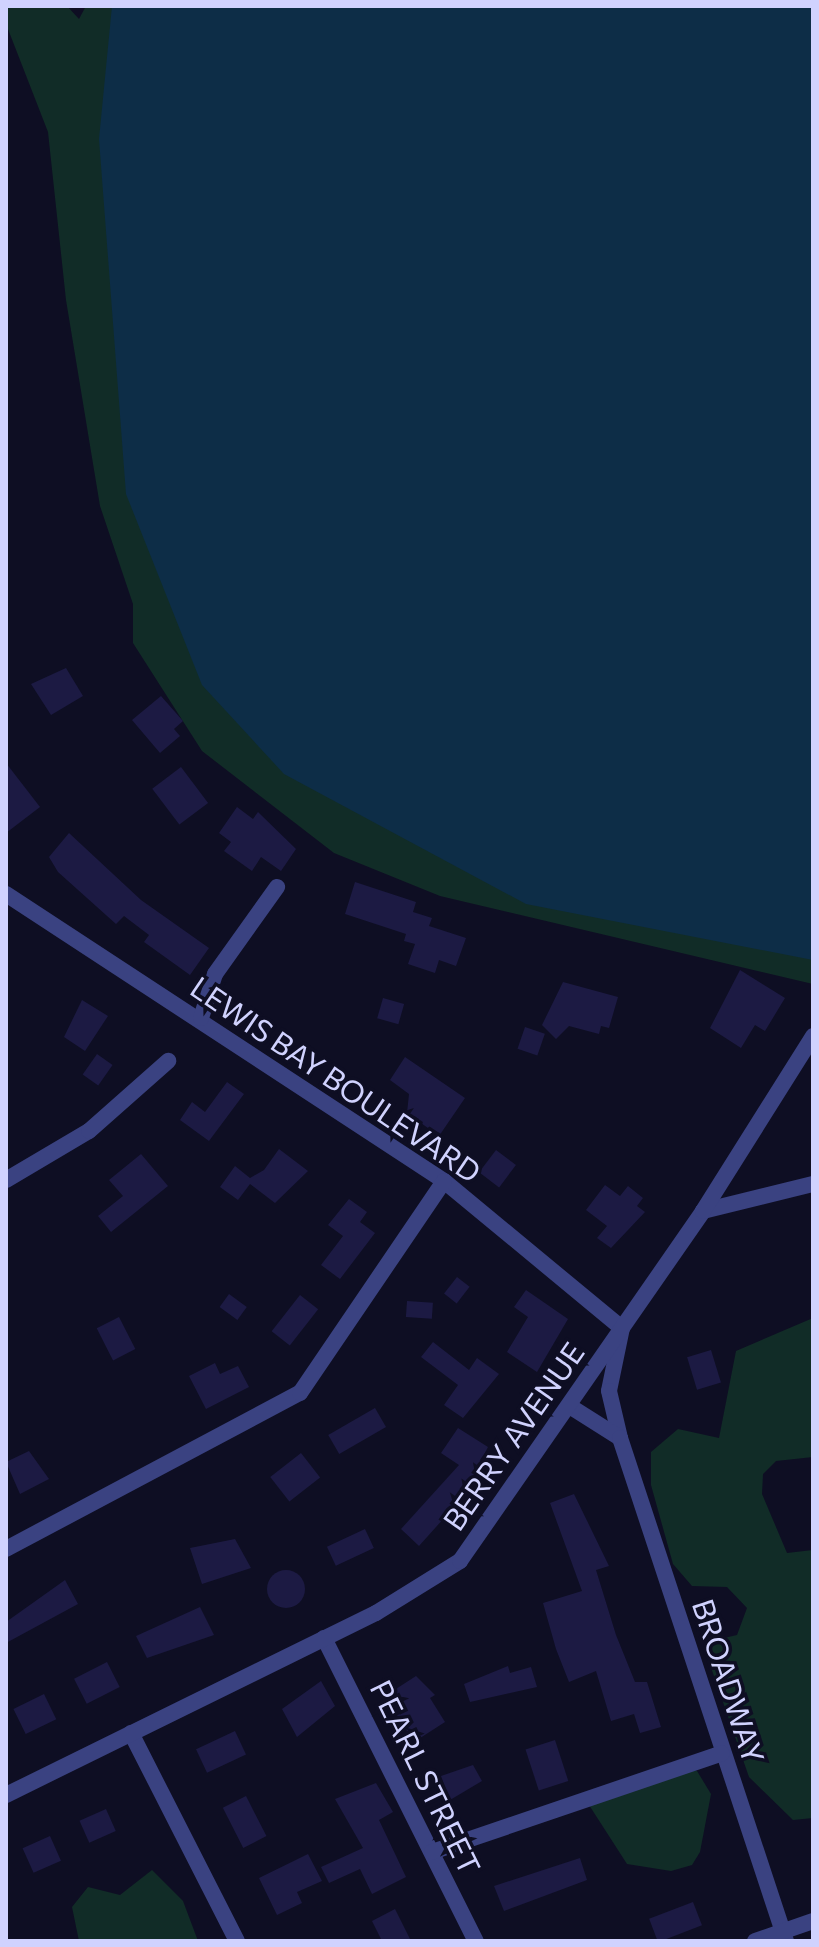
<!DOCTYPE html>
<html>
<head>
<meta charset="utf-8">
<style>
  body { margin:0 }
  #map { position:relative; width:819px; height:1947px; overflow:hidden; background:#0e0e23; font-family:Commissioner,sans-serif }
  div>[style] { position:absolute }
  [style*='--x'] { left:calc(var(--x)*1px); top:calc(var(--y)*1px); width:calc(var(--w)*1px); rotate:calc(var(--a)*1deg) }
  .green>* { inset:0; background:#112c27 }
  .water>* { inset:0; background:#0d2d47 }
  .building>* { inset:0; background:#1c1a43; transform-origin:0 0 }
  .round { border-radius:50% }
  .minor>* { height:16px; margin:-8px; padding:0 8px; transform-origin:8px; border-radius:8px; background:#3a4281 }
  .tertiary>* { height:16px; margin:-8px; padding:0 8px; transform-origin:8px; border-radius:8px; background:#3a4281 }
  span { translate:-50% -50%; white-space:nowrap; text-align:center; line-height:1.15; -webkit-text-stroke:7px #0e0e23; paint-order:stroke }
  .street-label { font-size:30px; color:#d0d2fe }
  .frame { position:absolute; inset:0; border:8px solid #d0d2fe; pointer-events:none }
</style>
</head>
<body>
<div id="map">
  <div class="green">
    <div style="clip-path:polygon(6px 6px,67px 6px,79px 19px,86px 6px,252px 6px,813px 940px,813px 984px,440px 896px,334px 853px,202px 751px,133px 643px,133px 604px,100px 506px,66px 300px,48px 132px,6px 24px)"></div>
    <div style="clip-path:polygon(813px 1318px,813px 1457px,776px 1461px,763px 1474px,762px 1494px,787px 1553px,813px 1550px,813px 1818px,793px 1820px,749px 1777px,707px 1656px,711px 1641px,737px 1635px,747px 1608px,727px 1587px,692px 1586px,673px 1564px,651px 1485px,651px 1452px,678px 1429px,719px 1438px,736px 1351px)"></div>
    <div style="clip-path:polygon(680px 1767px,697px 1771px,711px 1794px,700px 1852px,692px 1865px,671px 1871px,627px 1864px,589px 1805px)"></div>
    <div style="clip-path:polygon(152px 1870px,183px 1901px,198px 1941px,79px 1941px,72px 1907px,88px 1887px,120px 1895px)"></div>
  </div>
  <div class="water">
    <div style="clip-path:polygon(112px 6px,813px 6px,813px 960px,526px 904px,284px 774px,202px 685px,126px 494px,99px 139px)"></div>
  </div>
  <div class="building">
    <div style="clip-path:polygon(66px 668px,83px 696px,51px 715px,31px 684px)"></div>
    <div style="clip-path:polygon(161px 696px,183px 721px,174px 729px,180px 736px,160px 753px,132px 720px)"></div>
    <div style="clip-path:polygon(6px 763px,40px 807px,6px 833px)"></div>
    <div style="left:181px;top:767px;width:45px;height:36px;rotate:53deg"></div>
    <div style="clip-path:polygon(237px 807px,253px 819px,258px 812px,296px 849px,281px 871px,261px 857px,252px 871px,224px 851px,231px 842px,219px 833px)"></div>
    <div style="clip-path:polygon(69px 833px,141px 900px,209px 948px,190px 975px,144px 942px,149px 935px,124px 916px,116px 924px,58px 872px,49px 857px)"></div>
    <div style="clip-path:polygon(355px 882px,416px 902px,413px 912px,432px 918px,429px 926px,466px 938px,456px 966px,439px 960px,435px 973px,408px 964px,415px 944px,404px 941px,406px 934px,345px 914px)"></div>
    <div style="clip-path:polygon(740px 970px,785px 998px,765px 1031px,755px 1025px,741px 1048px,710px 1028px)"></div>
    <div style="clip-path:polygon(563px 982px,618px 997px,609px 1028px,601px 1026px,599px 1034px,569px 1026px,556px 1039px,542px 1025px)"></div>
    <div style="left:383px;top:998px;width:22px;height:21px;rotate:16deg"></div>
    <div style="clip-path:polygon(82px 1000px,108px 1016px,85px 1051px,64px 1037px)"></div>
    <div style="left:525px;top:1027px;width:21px;height:23px;rotate:19deg"></div>
    <div style="left:97px;top:1054px;width:19px;height:25px;rotate:35deg"></div>
    <div style="clip-path:polygon(405px 1057px,465px 1098px,439px 1136px,407px 1113px,409px 1094px,390px 1080px)"></div>
    <div style="clip-path:polygon(227px 1082px,244px 1094px,209px 1141px,180px 1120px,192px 1102px,205px 1112px)"></div>
    <div style="clip-path:polygon(279px 1149px,308px 1171px,275px 1203px,250px 1184px,238px 1200px,220px 1187px,235px 1166px,250px 1178px,264px 1170px)"></div>
    <div style="left:496px;top:1150px;width:25px;height:28px;rotate:37deg"></div>
    <div style="clip-path:polygon(141px 1154px,168px 1186px,111px 1232px,98px 1216px,123px 1196px,109px 1180px)"></div>
    <div style="clip-path:polygon(605px 1185px,620px 1196px,628px 1186px,643px 1198px,637px 1206px,645px 1212px,611px 1248px,597px 1238px,607px 1226px,586px 1210px)"></div>
    <div style="clip-path:polygon(349px 1199px,367px 1212px,360px 1222px,375px 1233px,340px 1279px,321px 1265px,343px 1236px,328px 1225px)"></div>
    <div style="left:457px;top:1277px;width:16px;height:21px;rotate:38deg"></div>
    <div style="clip-path:polygon(526px 1290px,568px 1319px,537px 1372px,507px 1352px,528px 1317px,514px 1307px)"></div>
    <div style="left:229px;top:1294px;width:22px;height:16px;rotate:36deg"></div>
    <div style="left:300px;top:1295px;width:23px;height:46px;rotate:38deg"></div>
    <div style="left:407px;top:1301px;width:26px;height:16px;rotate:4deg"></div>
    <div style="left:119px;top:1317px;width:36px;height:25px;rotate:63deg"></div>
    <div style="clip-path:polygon(433px 1342px,469px 1370px,477px 1358px,499px 1374px,463px 1418px,444px 1405px,458px 1385px,421px 1357px)"></div>
    <div style="left:711px;top:1350px;width:34px;height:25px;rotate:73deg"></div>
    <div style="clip-path:polygon(215px 1363px,220px 1374px,238px 1366px,249px 1387px,206px 1409px,189px 1376px)"></div>
    <div style="left:375px;top:1408px;width:22px;height:54px;rotate:60deg"></div>
    <div style="clip-path:polygon(458px 1428px,488px 1447px,462px 1498px,419px 1546px,401px 1529px,459px 1465px,441px 1453px)"></div>
    <div style="clip-path:polygon(29px 1451px,49px 1479px,20px 1494px,6px 1462px)"></div>
    <div style="left:301px;top:1453px;width:31px;height:39px;rotate:52deg"></div>
    <div style="clip-path:polygon(574px 1494px,609px 1566px,596px 1570px,616px 1635px,635px 1682px,647px 1682px,661px 1727px,640px 1733px,634px 1714px,611px 1721px,596px 1671px,569px 1682px,556px 1649px,543px 1603px,582px 1591px,550px 1503px)"></div>
    <div style="left:365px;top:1529px;width:21px;height:42px;rotate:65deg"></div>
    <div style="clip-path:polygon(235px 1539px,251px 1568px,202px 1584px,190px 1548px)"></div>
    <div class="round" style="left:267px;top:1570px;width:38px;height:38px"></div>
    <div style="clip-path:polygon(65px 1580px,78px 1604px,6px 1643px,6px 1622px)"></div>
    <div style="clip-path:polygon(200px 1607px,214px 1635px,147px 1658px,136px 1636px)"></div>
    <div style="left:107px;top:1662px;width:28px;height:37px;rotate:63deg"></div>
    <div style="clip-path:polygon(508px 1666px,510px 1673px,531px 1667px,537px 1687px,470px 1702px,464px 1684px)"></div>
    <div style="clip-path:polygon(416px 1676px,435px 1695px,430px 1698px,445px 1722px,414px 1742px,385px 1696px)"></div>
    <div style="clip-path:polygon(321px 1681px,335px 1706px,297px 1737px,282px 1709px)"></div>
    <div style="left:44px;top:1694px;width:28px;height:34px;rotate:64deg"></div>
    <div style="left:235px;top:1731px;width:26px;height:43px;rotate:65deg"></div>
    <div style="left:555px;top:1740px;width:43px;height:31px;rotate:72deg"></div>
    <div style="clip-path:polygon(473px 1765px,482px 1781px,450px 1800px,441px 1776px)"></div>
    <div style="clip-path:polygon(376px 1783px,393px 1812px,379px 1820px,406px 1877px,372px 1894px,360px 1869px,329px 1883px,321px 1867px,363px 1848px,335px 1799px)"></div>
    <div style="left:246px;top:1796px;width:45px;height:26px;rotate:63deg"></div>
    <div style="left:106px;top:1809px;width:24px;height:29px;rotate:66deg"></div>
    <div style="left:50px;top:1836px;width:27px;height:30px;rotate:66deg"></div>
    <div style="clip-path:polygon(308px 1854px,322px 1881px,297px 1892px,302px 1903px,277px 1915px,259px 1878px)"></div>
    <div style="clip-path:polygon(580px 1858px,587px 1880px,504px 1911px,494px 1886px)"></div>
    <div style="left:693px;top:1902px;width:25px;height:47px;rotate:69deg"></div>
    <div style="clip-path:polygon(395px 1909px,411px 1941px,382px 1941px,372px 1921px)"></div>
  </div>
  <div class="minor">
    <div style="--x:6;--y:894;--w:524;--a:33.23"></div>
    <div style="--x:444;--y:1181;--w:231;--a:39.6"></div>
    <div style="--x:622;--y:1328;--w:64;--a:101.7"></div>
    <div style="--x:609;--y:1391;--w:48;--a:76.8"></div>
    <div style="--x:201;--y:1018;--w:46;--a:-72.3"></div>
    <div style="--x:215;--y:974;--w:107;--a:-54.5"></div>
    <div style="--x:6;--y:1180;--w:96;--a:-30.6"></div>
    <div style="--x:89;--y:1131;--w:106;--a:-41.5"></div>
    <div style="--x:703;--y:1211;--w:113;--a:-13.8"></div>
    <div style="--x:571;--y:1407;--w:58;--a:32.3"></div>
    <div style="--x:620;--y:1438;--w:530;--a:71.74"></div>
    <div style="--x:6;--y:1549;--w:333;--a:-28"></div>
    <div style="--x:300;--y:1393;--w:256;--a:-55.8"></div>
    <div style="--x:324;--y:1638;--w:339;--a:63.4"></div>
    <div style="--x:131;--y:1733;--w:233;--a:63"></div>
    <div style="--x:432;--y:1852;--w:306;--a:-18.8"></div>
    <div style="--x:755;--y:1941;--w:61;--a:-19"></div>
  </div>
  <div class="tertiary">
    <div style="--x:6;--y:1795;--w:412;--a:-26.2"></div>
    <div style="--x:376;--y:1613;--w:99;--a:-31.8"></div>
    <div style="--x:460;--y:1561;--w:426;--a:-55.2"></div>
    <div style="--x:703;--y:1211;--w:207;--a:-57.8"></div>
  </div>
  <div class="street-label">
    <span style="left:336px;top:1079px;rotate:34deg">LEWIS BAY BOULEVARD</span>
    <span style="left:513px;top:1436px;rotate:-55deg">BERRY AVENUE</span>
    <span style="left:729px;top:1681px;rotate:72deg">BROADWAY</span>
    <span style="left:426px;top:1777px;rotate:64deg">PEARL STREET</span>
  </div>
  <div class="frame"></div>
</div>
</body>
</html>
